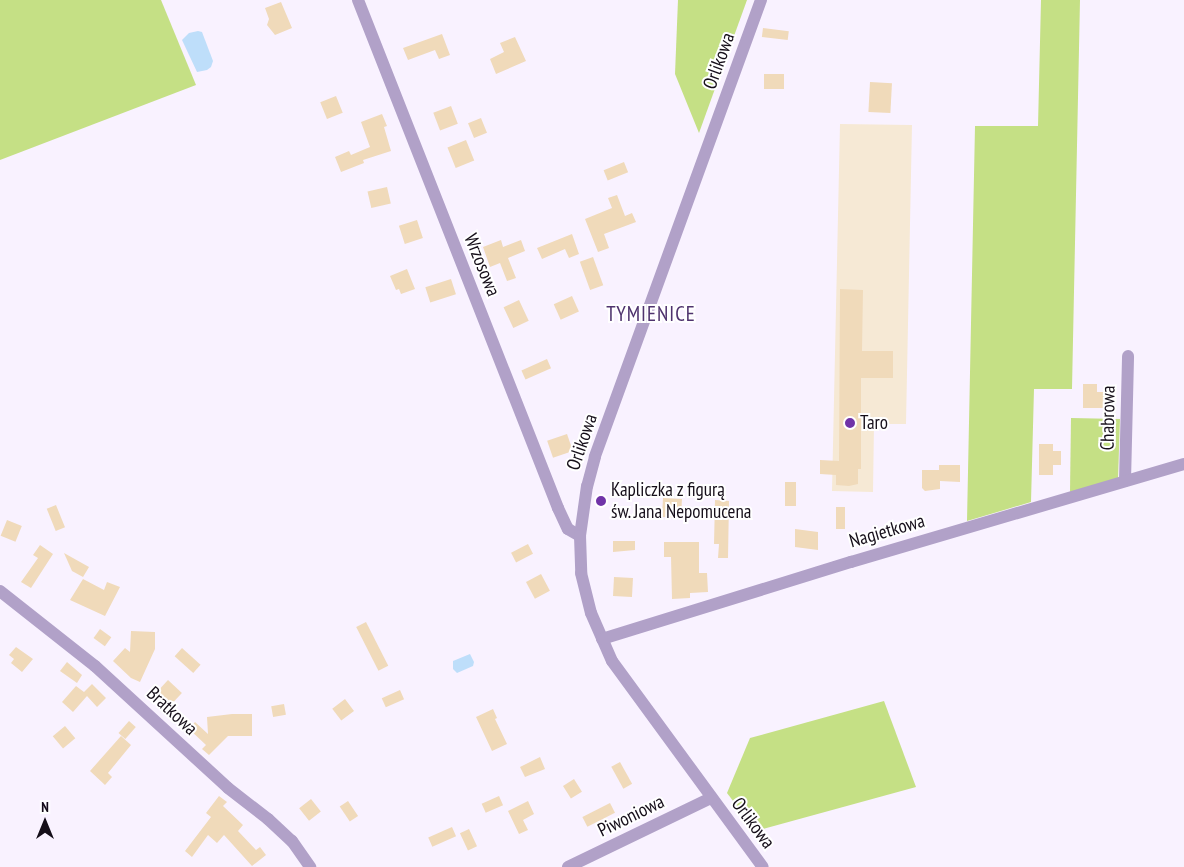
<!DOCTYPE html>
<html>
<head>
<meta charset="utf-8">
<style>
  body { margin:0 }
  #map { position:relative; width:1184px; height:867px; overflow:hidden; background:#f9f2ff; font-family:"PT Sans Narrow",sans-serif }
  div>[style] { position:absolute }
  [style*='--x'] { left:calc(var(--x)*1px); top:calc(var(--y)*1px); width:calc(var(--w)*1px); rotate:calc(var(--a)*1deg) }
  .industrial>* { inset:0; background:#f6e9d5 }
  .green>* { inset:0; background:#c5e085 }
  .water>* { inset:0; background:#bedefa }
  .building>* { inset:0; background:#f0daba; transform-origin:0 0 }
  .minor>* { height:12px; margin:-6px; padding:0 6px; transform-origin:6px; border-radius:6px; background:#b1a1c8 }
  .dots>* { width:14px; height:14px; translate:-50% -50%; box-sizing:border-box; border:2px solid #fff; border-radius:50% }
  span { translate:-50% -50%; white-space:nowrap; text-align:center; line-height:1.15; -webkit-text-stroke:4px #fff; paint-order:stroke }
  .street-label { font-size:19px; color:#150e19 }
  .poi-label { font-size:19px; color:#150e19 }
  .left { translate:0 -50%; text-align:left }
  .quarter-label { font-size:21px; color:#4f336e; letter-spacing:1px }
  .north { position:absolute; left:20px; top:797px; width:50px; height:50px; -webkit-text-stroke:4px #fff; paint-order:stroke; rotate:0deg; font-size:14px; font-weight:700; line-height:20px; text-align:center; color:#150e19 }
  .north::after { content:''; display:block; margin:auto; width:18px; height:22px; background:#150e19; clip-path:polygon(50% 0,100% 100%,50% 72%,0 100%) }
</style>
</head>
<body>
<div id="map">
  <div class="industrial">
    <div style="clip-path:polygon(840px 124px,912px 125px,906px 424px,874px 424px,873px 492px,832px 491px)"></div>
  </div>
  <div class="green">
    <div style="clip-path:polygon(0 0,161px 0,196px 85px,0 160px)"></div>
    <div style="clip-path:polygon(678px 0,747px 0,699px 133px,675px 74px)"></div>
    <div style="clip-path:polygon(1041px 0,1080px 0,1072px 389px,1034px 389px,1031px 502px,967px 521px,975px 126px,1038px 126px)"></div>
    <div style="clip-path:polygon(1071px 418px,1120px 419px,1118px 479px,1070px 492px)"></div>
    <div style="clip-path:polygon(884px 701px,916px 787px,756px 831px,727px 793px,750px 738px)"></div>
  </div>
  <div class="water">
    <div style="clip-path:polygon(198px 31px,202px 32px,213px 61px,211px 67px,207px 70px,197px 72px,182px 40px,189px 33px)"></div>
    <div style="clip-path:polygon(470px 654px,474px 662px,473px 666px,457px 673px,453px 669px,453px 661px)"></div>
  </div>
  <div class="building">
    <div style="clip-path:polygon(281px 2px,292px 28px,275px 35px,267px 25px,269px 19px,265px 8px)"></div>
    <div style="left:763px;top:28px;width:26px;height:9px;rotate:7deg"></div>
    <div style="clip-path:polygon(442px 34px,450px 55px,439px 59px,435px 50px,408px 60px,403px 48px)"></div>
    <div style="clip-path:polygon(515px 37px,526px 61px,496px 74px,490px 59px,504px 52px,500px 43px)"></div>
    <div style="left:764px;top:74px;width:20px;height:15px"></div>
    <div style="left:870px;top:82px;width:22px;height:30px;rotate:3deg"></div>
    <div style="left:336px;top:96px;width:18px;height:17px;rotate:68deg"></div>
    <div style="left:451px;top:106px;width:19px;height:19px;rotate:69deg"></div>
    <div style="clip-path:polygon(382px 114px,387px 126px,384px 127px,391px 151px,363px 160px,364px 163px,341px 172px,335px 157px,349px 151px,351px 155px,370px 147px,361px 122px)"></div>
    <div style="left:481px;top:118px;width:16px;height:14px;rotate:68deg"></div>
    <div style="left:466px;top:140px;width:22px;height:20px;rotate:68deg"></div>
    <div style="left:624px;top:162px;width:11px;height:22px;rotate:68deg"></div>
    <div style="left:387px;top:187px;width:17px;height:20px;rotate:77deg"></div>
    <div style="clip-path:polygon(617px 195px,625px 216px,632px 213px,636px 222px,604px 234px,609px 248px,598px 252px,585px 219px,612px 208px,608px 198px)"></div>
    <div style="left:417px;top:220px;width:19px;height:19px;rotate:72deg"></div>
    <div style="clip-path:polygon(572px 234px,579px 254px,569px 258px,565px 249px,542px 259px,537px 248px)"></div>
    <div style="clip-path:polygon(501px 240px,503px 247px,521px 240px,525px 251px,508px 258px,516px 278px,507px 281px,500px 263px,490px 267px,483px 247px)"></div>
    <div style="left:593px;top:257px;width:30px;height:14px;rotate:70deg"></div>
    <div style="clip-path:polygon(407px 269px,415px 289px,401px 294px,399px 289px,396px 290px,390px 276px)"></div>
    <div style="left:451px;top:279px;width:16px;height:27px;rotate:72deg"></div>
    <div style="clip-path:polygon(840px 289px,863px 290px,862px 351px,893px 351px,893px 378px,861px 378px,861px 469px,858px 469px,858px 484px,849px 486px,836px 485px,836px 475px,820px 474px,820px 460px,839px 461px)"></div>
    <div style="left:572px;top:296px;width:17px;height:20px;rotate:66deg"></div>
    <div style="left:519px;top:300px;width:23px;height:17px;rotate:65deg"></div>
    <div style="left:547px;top:359px;width:10px;height:28px;rotate:66deg"></div>
    <div style="clip-path:polygon(1083px 384px,1097px 384px,1097px 392px,1110px 392px,1109px 408px,1083px 408px)"></div>
    <div style="left:567px;top:434px;width:18px;height:21px;rotate:71deg"></div>
    <div style="clip-path:polygon(1039px 444px,1053px 444px,1053px 451px,1061px 451px,1061px 465px,1053px 465px,1053px 475px,1039px 475px)"></div>
    <div style="clip-path:polygon(939px 465px,960px 465px,960px 482px,940px 481px,940px 489px,925px 491px,922px 488px,922px 470px,939px 470px)"></div>
    <div style="left:785px;top:482px;width:11px;height:24px"></div>
    <div style="left:663px;top:498px;width:19px;height:19px;rotate:3deg"></div>
    <div style="clip-path:polygon(715px 500px,729px 501px,728px 558px,718px 558px,719px 544px,714px 544px)"></div>
    <div style="left:56px;top:505px;width:24px;height:10px;rotate:68deg"></div>
    <div style="left:836px;top:507px;width:9px;height:22px"></div>
    <div style="left:7px;top:520px;width:16px;height:17px;rotate:22deg"></div>
    <div style="clip-path:polygon(795px 529px,818px 532px,818px 550px,795px 547px)"></div>
    <div style="clip-path:polygon(613px 541px,635px 541px,635px 550px,613px 552px)"></div>
    <div style="clip-path:polygon(664px 542px,699px 542px,699px 573px,707px 573px,708px 592px,690px 593px,690px 598px,672px 599px,671px 557px,664px 557px)"></div>
    <div style="left:528px;top:544px;width:11px;height:19px;rotate:63deg"></div>
    <div style="clip-path:polygon(40px 545px,53px 554px,31px 588px,21px 582px,38px 558px,33px 555px)"></div>
    <div style="clip-path:polygon(64px 553px,89px 567px,83px 577px,72px 571px)"></div>
    <div style="left:541px;top:574px;width:19px;height:17px;rotate:62deg"></div>
    <div style="left:614px;top:577px;width:19px;height:19px;rotate:3deg"></div>
    <div style="clip-path:polygon(83px 579px,104px 590px,107px 582px,120px 587px,105px 616px,70px 600px)"></div>
    <div style="left:366px;top:622px;width:49px;height:11px;rotate:63deg"></div>
    <div style="left:100px;top:629px;width:14px;height:11px;rotate:36deg"></div>
    <div style="clip-path:polygon(131px 631px,155px 632px,155px 649px,140px 682px,131px 678px,113px 661px,125px 648px,130px 652px)"></div>
    <div style="clip-path:polygon(16px 647px,33px 659px,22px 672px,11px 663px,14px 659px,9px 655px)"></div>
    <div style="left:182px;top:648px;width:25px;height:11px;rotate:42deg"></div>
    <div style="clip-path:polygon(67px 662px,82px 675px,77px 683px,60px 671px)"></div>
    <div style="left:168px;top:680px;width:19px;height:17px;rotate:43deg"></div>
    <div style="clip-path:polygon(92px 684px,106px 698px,97px 707px,87px 696px,73px 712px,62px 702px,76px 686px,84px 692px)"></div>
    <div style="left:400px;top:690px;width:10px;height:20px;rotate:66deg"></div>
    <div style="left:345px;top:699px;width:15px;height:16px;rotate:53deg"></div>
    <div style="left:284px;top:704px;width:11px;height:13px;rotate:80deg"></div>
    <div style="clip-path:polygon(493px 709px,497px 718px,495px 719px,507px 744px,492px 751px,476px 717px)"></div>
    <div style="clip-path:polygon(232px 714px,252px 714px,252px 736px,228px 736px,209px 755px,202px 749px,206px 745px,189px 729px,195px 722px,208px 734px,207px 717px)"></div>
    <div style="left:129px;top:721px;width:9px;height:16px;rotate:41deg"></div>
    <div style="left:65px;top:726px;width:16px;height:16px;rotate:50deg"></div>
    <div style="clip-path:polygon(121px 736px,131px 745px,108px 773px,112px 777px,105px 785px,90px 771px)"></div>
    <div style="clip-path:polygon(540px 757px,545px 769px,525px 777px,520px 767px)"></div>
    <div style="left:620px;top:762px;width:25px;height:10px;rotate:61deg"></div>
    <div style="left:574px;top:779px;width:15px;height:13px;rotate:58deg"></div>
    <div style="clip-path:polygon(219px 796px,227px 802px,223px 806px,243px 825px,238px 831px,256px 850px,260px 847px,266px 855px,252px 866px,224px 835px,217px 843px,208px 835px,192px 857px,185px 851px,211px 817px,206px 813px)"></div>
    <div style="left:499px;top:796px;width:10px;height:19px;rotate:66deg"></div>
    <div style="left:311px;top:799px;width:16px;height:15px;rotate:52deg"></div>
    <div style="left:348px;top:801px;width:18px;height:10px;rotate:56deg"></div>
    <div style="clip-path:polygon(528px 801px,534px 814px,523px 820px,528px 830px,519px 834px,508px 811px)"></div>
    <div style="left:610px;top:803px;width:11px;height:31px;rotate:63deg"></div>
    <div style="left:452px;top:827px;width:10px;height:26px;rotate:66deg"></div>
    <div style="left:469px;top:829px;width:19px;height:10px;rotate:65deg"></div>
  </div>
  <div class="minor">
    <div style="--x:358;--y:0;--w:546;--a:68.51"></div>
    <div style="--x:558;--y:508;--w:23;--a:65"></div>
    <div style="--x:568;--y:529;--w:14;--a:30"></div>
    <div style="--x:761;--y:0;--w:486;--a:110"></div>
    <div style="--x:595;--y:457;--w:30;--a:105"></div>
    <div style="--x:587;--y:486;--w:50;--a:98"></div>
    <div style="--x:580;--y:536;--w:37;--a:88"></div>
    <div style="--x:581;--y:573;--w:41;--a:76"></div>
    <div style="--x:591;--y:613;--w:52;--a:66.4"></div>
    <div style="--x:612;--y:661;--w:255;--a:53.8"></div>
    <div style="--x:1125;--y:481;--w:125;--a:-88.6"></div>
    <div style="--x:0;--y:591;--w:121;--a:38.3"></div>
    <div style="--x:95;--y:666;--w:180;--a:42.5"></div>
    <div style="--x:228;--y:788;--w:51;--a:37.8"></div>
    <div style="--x:268;--y:819;--w:33;--a:43"></div>
    <div style="--x:292;--y:841;--w:32;--a:55"></div>
    <div style="--x:602;--y:639;--w:261;--a:-17.2"></div>
    <div style="--x:851;--y:562;--w:347;--a:-16.4"></div>
    <div style="--x:568;--y:867;--w:159;--a:-25.8"></div>
  </div>
  <div class="dots">
    <div style="left:850px;top:423px;background:#7033a8"></div>
    <div style="left:601px;top:501px;background:#7033a8"></div>
  </div>
  <div class="street-label">
    <span style="left:719px;top:61px;rotate:-70deg">Orlikowa</span>
    <span style="left:482px;top:265px;rotate:68deg">Wrzosowa</span>
    <span style="left:1108px;top:418px;rotate:-89deg">Chabrowa</span>
    <span style="left:582px;top:442px;rotate:-71deg">Orlikowa</span>
    <span style="left:887px;top:531px;rotate:-16deg">Nagietkowa</span>
    <span style="left:172px;top:711px;rotate:43deg">Bratkowa</span>
    <span style="left:631px;top:816px;rotate:-26deg">Piwoniowa</span>
    <span style="left:753px;top:823px;rotate:53deg">Orlikowa</span>
  </div>
  <div class="poi-label">
    <span class="left" style="left:860px;top:423px">Taro</span>
    <span class="left" style="left:611px;top:501px">Kapliczka z figurą<br>św. Jana Nepomucena</span>
  </div>
  <div class="quarter-label">
    <span style="left:651px;top:314px">TYMIENICE</span>
  </div>
  <div class="north">N</div>
</div>
</body>
</html>
